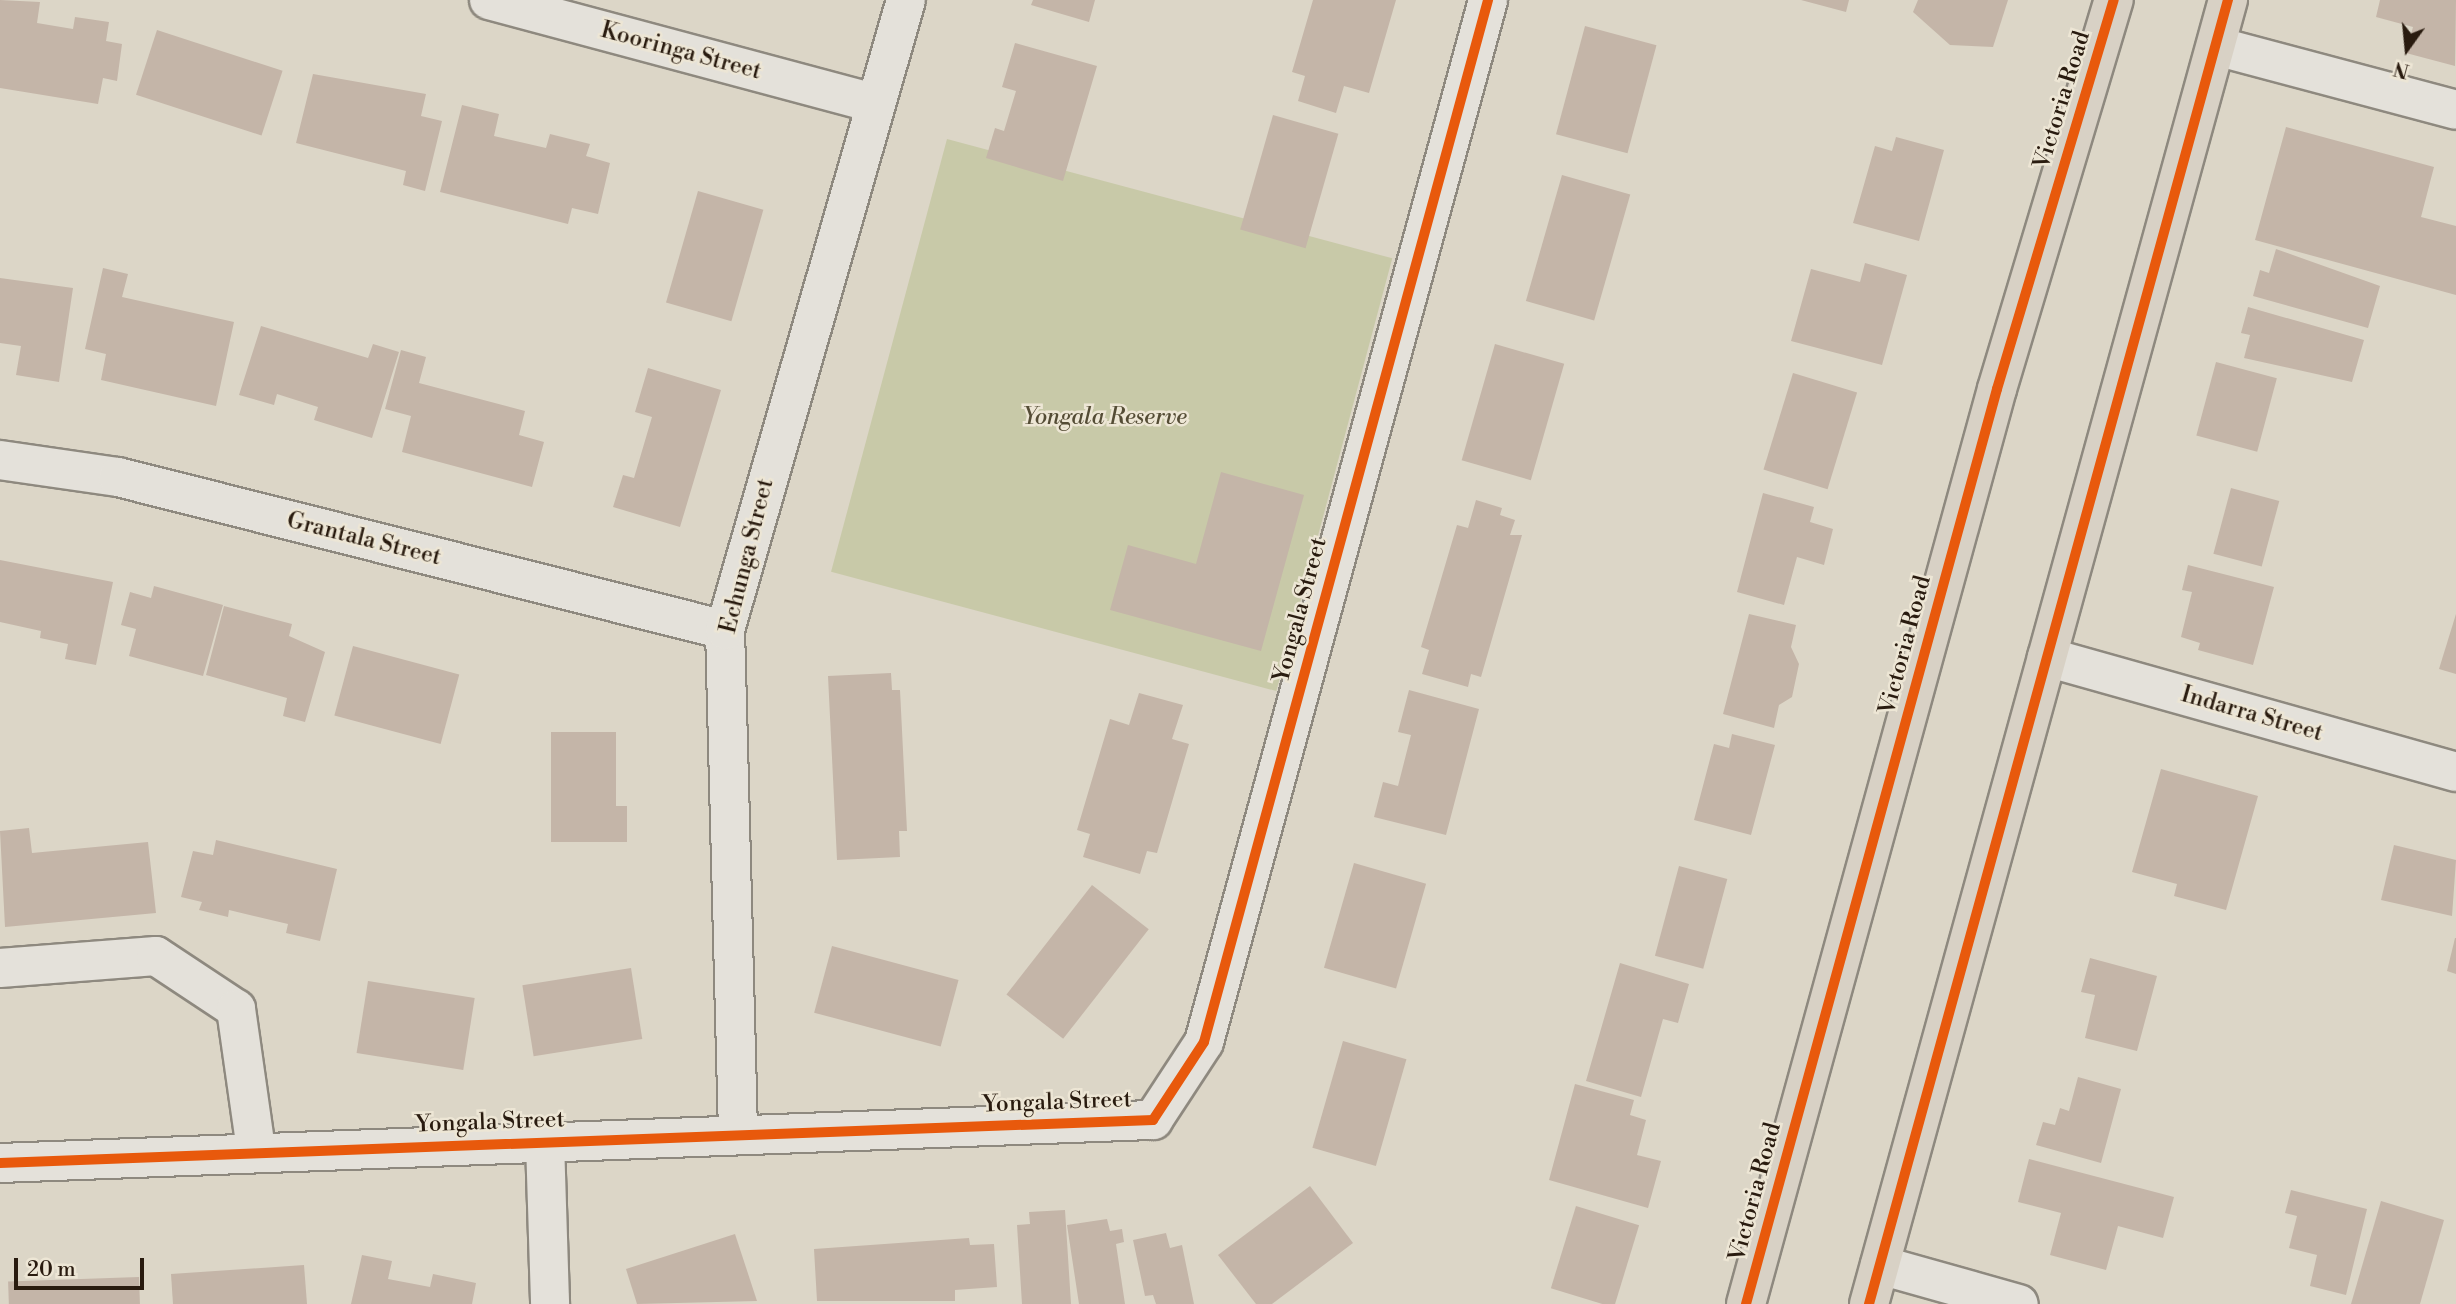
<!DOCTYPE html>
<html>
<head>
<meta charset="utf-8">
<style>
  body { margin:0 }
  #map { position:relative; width:2456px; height:1304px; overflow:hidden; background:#dcd6c7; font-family:"Libre Bodoni",serif }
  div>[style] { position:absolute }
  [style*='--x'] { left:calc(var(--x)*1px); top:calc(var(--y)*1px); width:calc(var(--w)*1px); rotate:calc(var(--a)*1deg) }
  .green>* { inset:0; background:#c8c9a8; transform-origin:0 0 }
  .building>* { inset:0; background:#c4b5a8; transform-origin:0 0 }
  .roads { filter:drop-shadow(2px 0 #8e897f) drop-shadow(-2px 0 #8e897f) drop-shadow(0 2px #8e897f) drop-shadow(0 -2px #8e897f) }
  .minor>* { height:38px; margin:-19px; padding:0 19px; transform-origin:19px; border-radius:19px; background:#e4e1da }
  .trunk>* { height:38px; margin:-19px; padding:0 19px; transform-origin:19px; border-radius:19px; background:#d8d1c5 }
  .cycleway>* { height:10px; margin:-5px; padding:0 5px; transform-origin:5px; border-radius:5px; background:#e8590c }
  span { translate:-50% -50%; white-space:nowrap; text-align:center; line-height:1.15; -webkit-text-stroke:5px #ede6d5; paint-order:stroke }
  .street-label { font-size:23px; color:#291b0f }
  .park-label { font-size:23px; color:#544c35; font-style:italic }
  .north { position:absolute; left:2372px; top:14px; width:70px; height:70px; -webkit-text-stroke:5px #ede6d5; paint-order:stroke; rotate:195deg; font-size:19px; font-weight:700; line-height:28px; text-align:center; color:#291b0f }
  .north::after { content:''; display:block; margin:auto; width:24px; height:32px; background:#291b0f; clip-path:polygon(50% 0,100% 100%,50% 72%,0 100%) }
  .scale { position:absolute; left:14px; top:1258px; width:130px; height:32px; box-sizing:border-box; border:4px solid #291b0f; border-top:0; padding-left:9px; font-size:21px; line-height:24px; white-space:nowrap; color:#291b0f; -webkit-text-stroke:5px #ede6d5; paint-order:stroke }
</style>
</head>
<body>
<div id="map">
  <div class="green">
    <div style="left:947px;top:139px;width:461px;height:448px;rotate:15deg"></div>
  </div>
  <div class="building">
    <div style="clip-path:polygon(0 0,40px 2px,37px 23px,73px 29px,75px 17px,109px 22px,106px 41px,122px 44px,117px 81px,103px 78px,98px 104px,0 88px)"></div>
    <div style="clip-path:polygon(1033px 0,1095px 0,1089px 22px,1031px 5px)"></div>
    <div style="clip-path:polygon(1313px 0,1396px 0,1369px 93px,1344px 86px,1336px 113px,1298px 101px,1305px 76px,1292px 72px)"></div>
    <div style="clip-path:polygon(1801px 0,1849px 0,1846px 12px)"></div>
    <div style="clip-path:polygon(1918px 0,2008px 0,1993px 47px,1950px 45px,1913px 12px)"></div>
    <div style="clip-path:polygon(2380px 0,2456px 0,2455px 66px,2406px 53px,2413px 27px,2376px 17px)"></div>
    <div style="left:1585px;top:26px;width:74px;height:112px;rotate:15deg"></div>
    <div style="left:157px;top:30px;width:132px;height:68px;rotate:18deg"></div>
    <div style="clip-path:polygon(1015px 43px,1097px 66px,1063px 181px,986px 158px,995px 128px,1004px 131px,1016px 91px,1002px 87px)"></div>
    <div style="clip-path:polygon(313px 74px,426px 94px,421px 116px,442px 121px,425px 191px,403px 185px,406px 171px,296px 143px)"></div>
    <div style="clip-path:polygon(462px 105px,499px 114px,494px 136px,546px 148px,550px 134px,590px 144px,586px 156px,610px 163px,598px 214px,572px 208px,568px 224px,440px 192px)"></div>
    <div style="left:1273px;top:115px;width:68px;height:119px;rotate:16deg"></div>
    <div style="clip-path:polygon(2286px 127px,2434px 167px,2421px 217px,2456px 226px,2456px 295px,2255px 240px)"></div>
    <div style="clip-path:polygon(1896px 137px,1944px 150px,1919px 241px,1853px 223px,1875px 146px,1892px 151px)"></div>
    <div style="left:1562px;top:175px;width:71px;height:131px;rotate:16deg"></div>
    <div style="left:698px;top:191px;width:68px;height:116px;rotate:16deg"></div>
    <div style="clip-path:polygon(2276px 249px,2380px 286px,2368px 328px,2253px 296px,2260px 270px,2269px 273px)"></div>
    <div style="clip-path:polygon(1865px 263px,1907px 275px,1882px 365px,1791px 341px,1811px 269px,1860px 282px)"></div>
    <div style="clip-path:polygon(103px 268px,128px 274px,122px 297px,234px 322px,216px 406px,101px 380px,106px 354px,85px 349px)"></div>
    <div style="clip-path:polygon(0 278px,73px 288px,59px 382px,16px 375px,21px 346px,0 343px)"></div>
    <div style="clip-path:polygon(2248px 307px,2364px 340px,2352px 382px,2244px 358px,2250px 335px,2241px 333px)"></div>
    <div style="clip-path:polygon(261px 326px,368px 358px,373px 344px,399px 352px,372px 438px,314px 420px,318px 407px,277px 394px,274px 405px,239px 395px)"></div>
    <div style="left:1495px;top:344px;width:72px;height:121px;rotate:16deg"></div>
    <div style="clip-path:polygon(401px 350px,426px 357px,419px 383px,525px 411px,519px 435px,544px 442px,532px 487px,402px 452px,411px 416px,385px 409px)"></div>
    <div style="left:2216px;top:362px;width:63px;height:76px;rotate:15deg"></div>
    <div style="clip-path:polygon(648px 368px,721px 390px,680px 527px,613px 507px,623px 475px,634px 478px,652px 417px,635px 412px)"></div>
    <div style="left:1793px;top:373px;width:67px;height:101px;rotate:17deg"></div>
    <div style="clip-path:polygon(1221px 472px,1304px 495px,1261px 651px,1110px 610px,1128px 545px,1196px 564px)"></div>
    <div style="left:2231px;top:488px;width:50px;height:68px;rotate:15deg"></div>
    <div style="clip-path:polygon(1763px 493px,1814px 507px,1810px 522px,1833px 529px,1824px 565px,1797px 557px,1784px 605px,1737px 592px)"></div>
    <div style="clip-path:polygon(1476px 500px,1502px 508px,1500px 515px,1515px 520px,1510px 535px,1522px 535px,1481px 677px,1471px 674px,1468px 687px,1422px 674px,1429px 650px,1421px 647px,1457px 525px,1468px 528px)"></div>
    <div style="clip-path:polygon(0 560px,113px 582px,96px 665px,65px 659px,68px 644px,40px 638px,41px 631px,0 622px)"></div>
    <div style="clip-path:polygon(2188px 565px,2274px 587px,2253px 665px,2198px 650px,2200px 643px,2181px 637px,2192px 592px,2182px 590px)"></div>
    <div style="clip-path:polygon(154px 586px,223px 605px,203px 676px,129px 656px,136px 629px,121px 625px,130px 592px,151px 598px)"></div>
    <div style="clip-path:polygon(224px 606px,292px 624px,289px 636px,325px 652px,305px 722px,283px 716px,287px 698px,206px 675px)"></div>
    <div style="clip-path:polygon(1749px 614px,1796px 625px,1791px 647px,1799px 664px,1792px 697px,1779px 705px,1774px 728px,1723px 714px)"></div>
    <div style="clip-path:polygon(2456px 614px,2456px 674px,2439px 669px)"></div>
    <div style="left:353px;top:646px;width:110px;height:72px;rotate:15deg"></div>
    <div style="clip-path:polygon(891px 673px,892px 690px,900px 690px,907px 831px,899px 831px,900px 857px,837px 860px,828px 676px)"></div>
    <div style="clip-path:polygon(1409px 690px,1479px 709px,1446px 835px,1374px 817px,1383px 782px,1398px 786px,1411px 735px,1398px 732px)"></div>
    <div style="clip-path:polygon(1139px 693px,1183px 705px,1172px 739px,1189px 744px,1157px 853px,1147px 851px,1140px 874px,1083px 857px,1090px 834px,1077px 830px,1110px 719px,1129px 725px)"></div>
    <div style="clip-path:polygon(551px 732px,616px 732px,616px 806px,627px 806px,627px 842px,551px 842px)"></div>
    <div style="clip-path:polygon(1732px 734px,1775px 745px,1751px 835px,1694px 820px,1714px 744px,1729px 748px)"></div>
    <div style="clip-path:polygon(2161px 769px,2258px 796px,2226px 910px,2174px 896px,2177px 884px,2132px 872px)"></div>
    <div style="clip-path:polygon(29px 828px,32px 853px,148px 842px,156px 913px,5px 927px,0 831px)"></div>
    <div style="clip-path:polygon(216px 840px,337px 869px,320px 941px,286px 933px,288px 924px,229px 910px,228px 917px,199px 910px,202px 902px,181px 897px,193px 851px,213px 855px)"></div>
    <div style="clip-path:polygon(2394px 845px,2456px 860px,2452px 916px,2381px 900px)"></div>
    <div style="left:1354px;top:863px;width:75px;height:109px;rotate:16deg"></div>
    <div style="left:1679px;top:866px;width:50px;height:93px;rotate:15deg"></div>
    <div style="left:1092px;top:885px;width:72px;height:139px;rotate:38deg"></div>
    <div style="clip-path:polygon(2455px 938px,2456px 938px,2456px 974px,2447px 971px)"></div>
    <div style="left:832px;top:946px;width:131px;height:69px;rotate:15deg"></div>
    <div style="clip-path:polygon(2090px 958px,2157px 976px,2137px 1051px,2085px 1038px,2095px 995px,2081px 992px)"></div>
    <div style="clip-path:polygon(1620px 963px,1689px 984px,1678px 1023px,1663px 1019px,1641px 1097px,1586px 1081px)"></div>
    <div style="left:631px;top:968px;width:72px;height:110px;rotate:81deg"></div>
    <div style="left:368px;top:981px;width:108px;height:73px;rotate:9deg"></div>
    <div style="left:1343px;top:1041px;width:66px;height:111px;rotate:16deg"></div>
    <div style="clip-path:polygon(2078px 1077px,2121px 1089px,2101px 1163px,2036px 1145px,2043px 1122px,2055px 1125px,2060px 1108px,2069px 1111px)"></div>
    <div style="clip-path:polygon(1575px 1084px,1634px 1100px,1630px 1115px,1646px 1120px,1637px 1155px,1661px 1161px,1648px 1208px,1549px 1180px)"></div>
    <div style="clip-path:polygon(2029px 1159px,2174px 1197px,2163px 1238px,2118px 1226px,2106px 1270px,2050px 1255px,2061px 1213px,2018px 1202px)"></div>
    <div style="clip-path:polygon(1310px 1186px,1353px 1243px,1272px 1304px,1256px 1304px,1218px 1255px)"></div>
    <div style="clip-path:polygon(2291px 1190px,2367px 1209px,2346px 1295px,2310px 1286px,2317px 1255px,2289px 1248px,2297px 1216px,2285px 1213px)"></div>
    <div style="clip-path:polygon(2381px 1201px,2444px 1220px,2420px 1304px,2351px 1304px)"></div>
    <div style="left:1576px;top:1206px;width:66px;height:86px;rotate:17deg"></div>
    <div style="clip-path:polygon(1065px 1210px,1071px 1304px,1022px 1304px,1017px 1225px,1030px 1224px,1029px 1212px)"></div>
    <div style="clip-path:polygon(1107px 1219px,1110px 1231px,1122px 1229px,1124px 1242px,1116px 1244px,1125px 1304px,1079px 1304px,1067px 1225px)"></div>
    <div style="clip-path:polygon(1166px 1233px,1170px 1248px,1182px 1245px,1194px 1304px,1156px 1304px,1153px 1295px,1145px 1296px,1133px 1240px)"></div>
    <div style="clip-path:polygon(735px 1234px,757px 1301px,637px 1304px,626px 1269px)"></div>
    <div style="clip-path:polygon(969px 1238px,970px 1245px,994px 1244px,997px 1287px,955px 1290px,955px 1301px,817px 1301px,814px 1249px)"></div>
    <div style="clip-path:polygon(362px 1255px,392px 1261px,388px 1279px,430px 1287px,433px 1274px,476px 1283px,472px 1304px,351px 1304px)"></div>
    <div style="clip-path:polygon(304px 1265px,307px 1304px,173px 1304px,171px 1274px)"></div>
    <div style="left:139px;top:1277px;width:27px;height:131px;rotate:88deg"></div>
  </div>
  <div class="roads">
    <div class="minor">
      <div style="--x:489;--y:0;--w:398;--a:15"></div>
      <div style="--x:2216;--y:46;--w:248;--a:14.9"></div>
      <div style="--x:0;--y:460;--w:119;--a:8.2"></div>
      <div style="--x:118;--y:477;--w:626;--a:14.15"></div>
      <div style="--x:2047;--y:657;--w:425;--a:15.7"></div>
      <div style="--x:0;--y:968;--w:156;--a:-4.4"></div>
      <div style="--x:156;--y:956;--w:96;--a:33.5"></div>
      <div style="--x:236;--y:1009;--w:141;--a:81.9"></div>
      <div style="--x:738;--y:1132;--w:502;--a:-91.48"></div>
      <div style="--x:725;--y:630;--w:655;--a:-73.97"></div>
      <div style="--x:545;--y:1142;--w:162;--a:88.2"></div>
      <div style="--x:0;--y:1163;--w:1154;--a:-2.14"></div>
      <div style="--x:1153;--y:1120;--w:93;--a:-56.8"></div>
      <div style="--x:1204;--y:1042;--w:1080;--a:-74.75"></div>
      <div style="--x:1880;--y:1265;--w:144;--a:15.7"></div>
    </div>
    <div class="trunk">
      <div style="--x:1746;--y:1304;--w:949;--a:-74.66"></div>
      <div style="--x:1997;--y:389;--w:406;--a:-73.3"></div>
      <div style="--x:1869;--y:1304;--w:1353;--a:-74.61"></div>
    </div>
  </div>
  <div class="cycleway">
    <div style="--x:0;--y:1163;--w:1154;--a:-2.14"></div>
    <div style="--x:1153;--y:1120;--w:93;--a:-56.8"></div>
    <div style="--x:1204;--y:1042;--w:1080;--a:-74.75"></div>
    <div style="--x:1746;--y:1304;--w:949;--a:-74.66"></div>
    <div style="--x:1997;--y:389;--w:406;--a:-73.3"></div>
    <div style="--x:1869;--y:1304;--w:1353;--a:-74.61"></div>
  </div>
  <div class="street-label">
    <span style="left:681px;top:51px;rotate:15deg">Kooringa Street</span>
    <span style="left:2062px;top:100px;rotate:-73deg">Victoria Road</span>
    <span style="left:364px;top:539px;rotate:14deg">Grantala Street</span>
    <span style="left:747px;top:556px;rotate:-76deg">Echunga Street</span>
    <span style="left:1300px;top:610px;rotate:-75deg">Yongala Street</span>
    <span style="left:1905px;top:645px;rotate:-75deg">Victoria Road</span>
    <span style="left:2252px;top:714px;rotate:16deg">Indarra Street</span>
    <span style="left:1057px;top:1102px;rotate:-2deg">Yongala Street</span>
    <span style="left:490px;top:1122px;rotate:-2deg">Yongala Street</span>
    <span style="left:1755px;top:1192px;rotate:-75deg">Victoria Road</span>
  </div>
  <div class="park-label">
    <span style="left:1105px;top:417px">Yongala Reserve</span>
  </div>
  <div class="north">N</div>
  <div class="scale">20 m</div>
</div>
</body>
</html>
